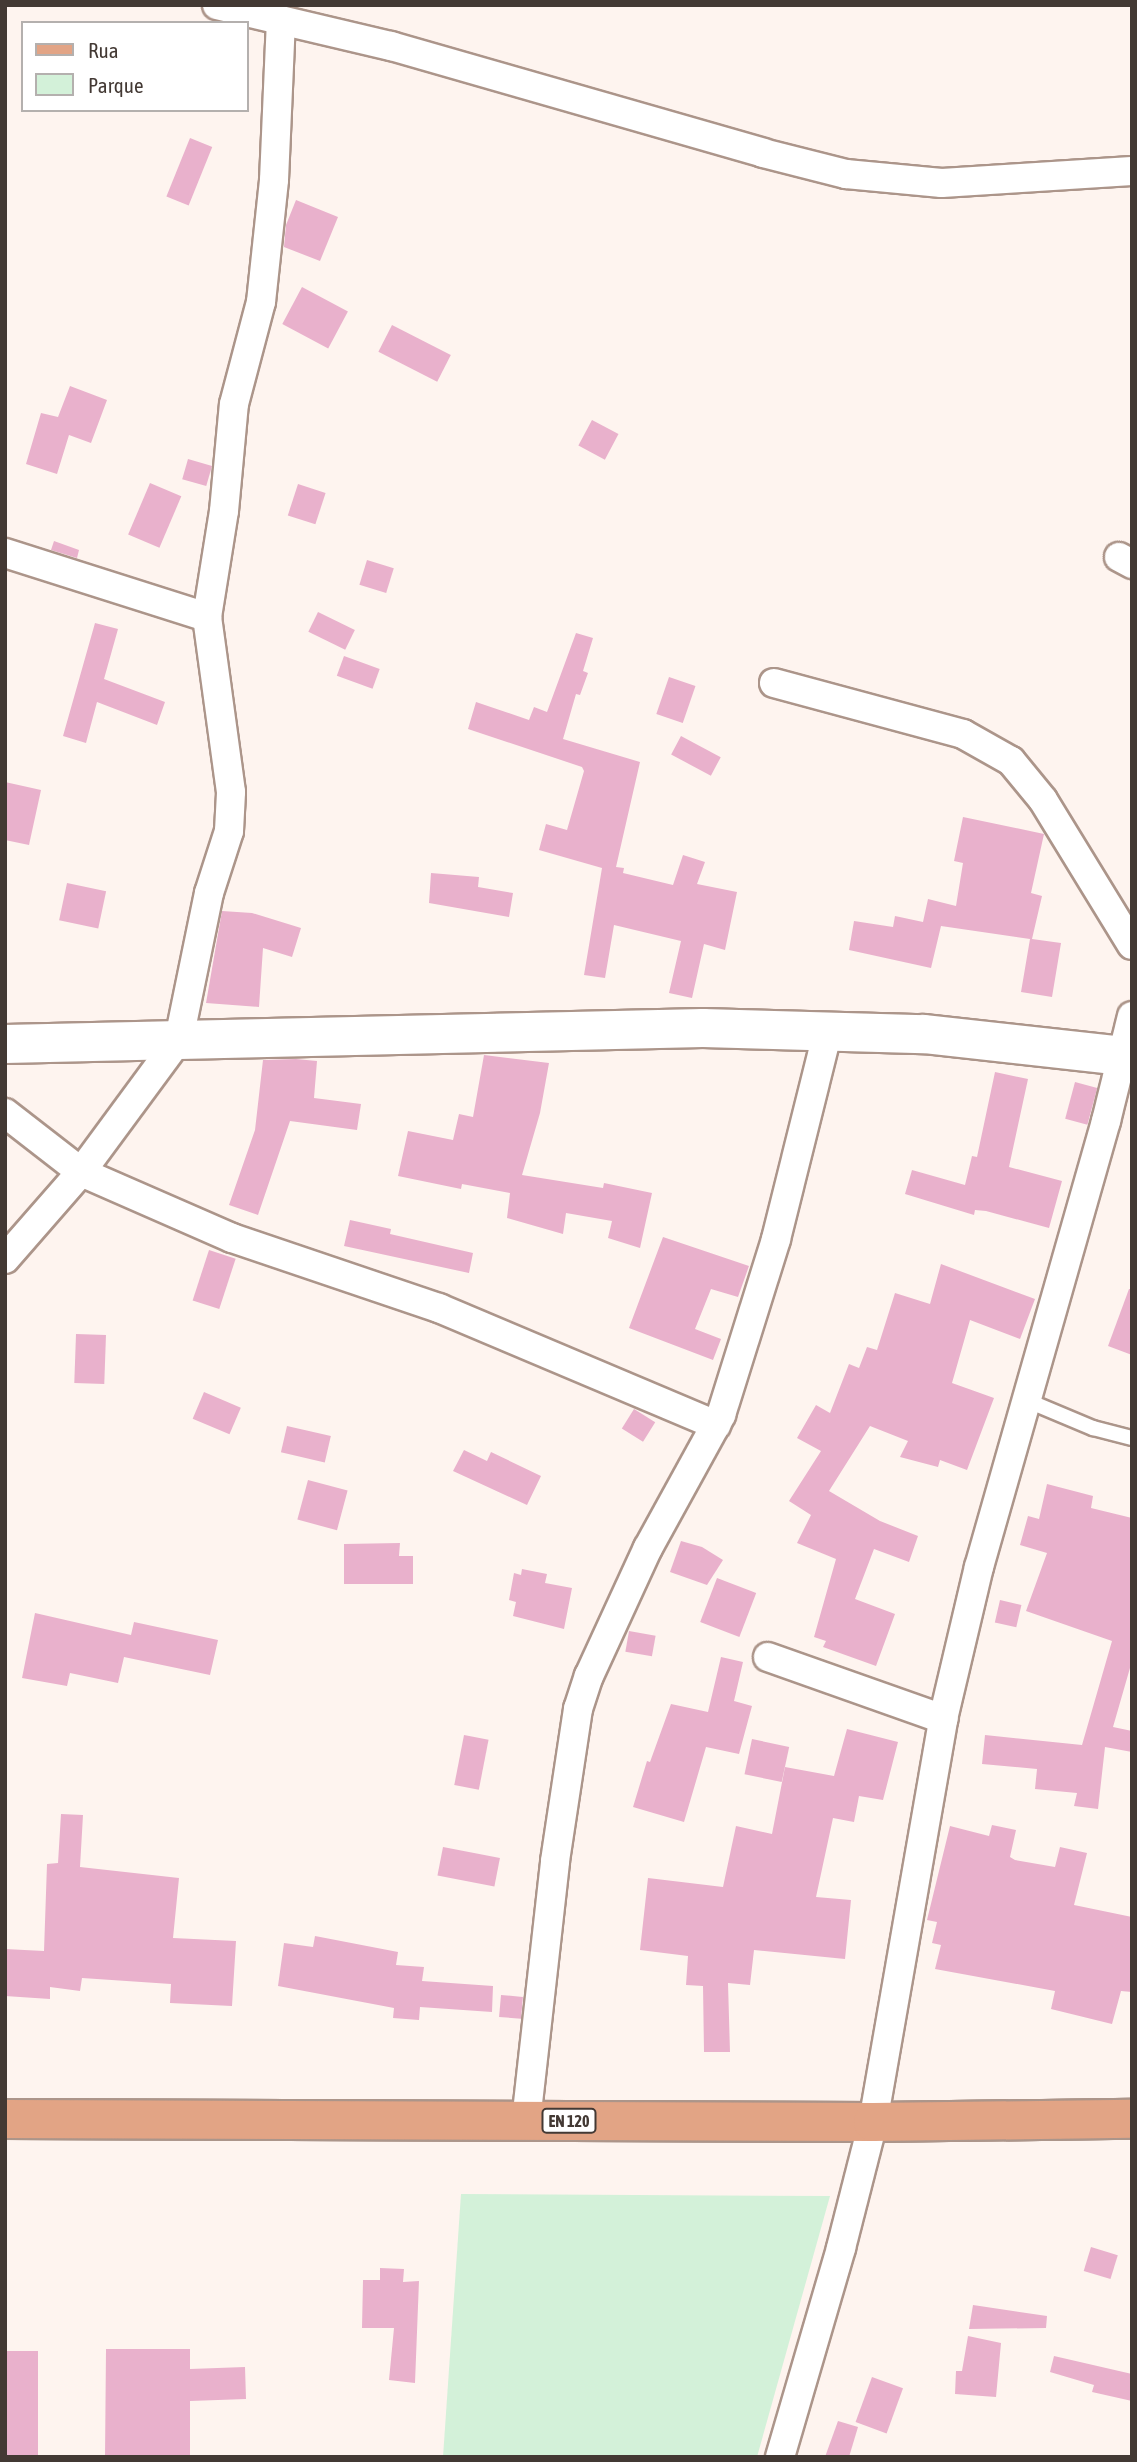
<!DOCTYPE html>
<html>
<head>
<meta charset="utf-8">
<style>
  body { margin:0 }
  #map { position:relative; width:1137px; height:2462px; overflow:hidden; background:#fef4ef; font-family:"Asap Condensed",sans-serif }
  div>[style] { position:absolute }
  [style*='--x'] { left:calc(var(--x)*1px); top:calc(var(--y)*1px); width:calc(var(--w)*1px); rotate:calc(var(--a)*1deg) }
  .green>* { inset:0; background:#d3f1d9 }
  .building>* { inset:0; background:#e9b1cc; transform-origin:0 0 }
  .roads { filter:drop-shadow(2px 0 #ac958a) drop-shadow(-2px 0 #ac958a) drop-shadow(0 2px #ac958a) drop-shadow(0 -2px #ac958a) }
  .lane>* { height:14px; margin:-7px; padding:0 7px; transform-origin:7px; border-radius:7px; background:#fff }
  .street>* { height:28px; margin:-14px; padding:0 14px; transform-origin:14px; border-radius:14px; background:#fff }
  .secondary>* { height:38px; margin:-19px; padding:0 19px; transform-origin:19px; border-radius:19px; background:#fff }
  .primary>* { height:38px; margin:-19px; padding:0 19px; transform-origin:19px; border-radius:19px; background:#e2a485 }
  span { translate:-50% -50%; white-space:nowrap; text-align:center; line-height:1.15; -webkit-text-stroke:5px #fff; paint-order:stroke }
  .shield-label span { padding:2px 5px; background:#fff; border:2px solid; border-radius:5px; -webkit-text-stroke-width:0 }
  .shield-label { font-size:16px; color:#433934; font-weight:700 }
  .frame { position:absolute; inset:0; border:7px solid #433934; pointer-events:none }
  .legend { position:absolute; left:21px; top:21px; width:228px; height:91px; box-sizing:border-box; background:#fff; border:2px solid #b4b0ae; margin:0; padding:9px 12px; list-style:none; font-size:21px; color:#433934 }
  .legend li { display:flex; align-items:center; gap:14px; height:35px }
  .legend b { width:35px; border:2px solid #b4b0ae }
</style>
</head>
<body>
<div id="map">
  <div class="green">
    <div style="clip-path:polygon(461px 2194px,830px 2196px,757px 2457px,443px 2457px)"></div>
  </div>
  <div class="building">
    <div style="left:190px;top:138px;width:24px;height:63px;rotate:22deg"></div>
    <div style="clip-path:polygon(296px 200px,338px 217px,320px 261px,284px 247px,286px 225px)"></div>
    <div style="left:302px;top:287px;width:52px;height:42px;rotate:28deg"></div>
    <div style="left:392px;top:325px;width:66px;height:30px;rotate:27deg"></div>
    <div style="clip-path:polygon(70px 386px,107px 400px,91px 443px,69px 435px,57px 474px,26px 464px,41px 413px,58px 417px)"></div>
    <div style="left:592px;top:420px;width:30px;height:29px;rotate:28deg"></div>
    <div style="left:188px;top:459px;width:25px;height:21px;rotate:16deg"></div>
    <div style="left:150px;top:483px;width:34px;height:56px;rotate:23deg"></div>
    <div style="left:298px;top:484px;width:29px;height:33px;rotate:18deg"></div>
    <div style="clip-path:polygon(54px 541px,79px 550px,77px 558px,51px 550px)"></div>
    <div style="left:367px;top:560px;width:28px;height:26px;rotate:17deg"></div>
    <div style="left:318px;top:612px;width:41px;height:22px;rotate:26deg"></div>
    <div style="clip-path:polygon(95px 623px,118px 629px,104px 679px,165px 702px,157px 725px,97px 702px,86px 743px,63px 736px)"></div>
    <div style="clip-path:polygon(576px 633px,593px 638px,583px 671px,588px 673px,580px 695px,576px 694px,563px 739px,640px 762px,616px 867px,624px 868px,623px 873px,673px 885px,683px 855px,705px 862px,697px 884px,737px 892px,725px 950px,704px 944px,692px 998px,669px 993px,681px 941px,614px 925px,605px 978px,584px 975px,602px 868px,539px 850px,546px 824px,567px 830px,584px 771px,582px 767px,468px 729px,476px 702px,529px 720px,534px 707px,547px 712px)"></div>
    <div style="left:344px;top:656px;width:38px;height:21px;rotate:20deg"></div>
    <div style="left:669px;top:677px;width:28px;height:39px;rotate:19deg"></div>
    <div style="left:681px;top:736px;width:45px;height:21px;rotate:28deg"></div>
    <div style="clip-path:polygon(5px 782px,41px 790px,29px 845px,5px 840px)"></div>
    <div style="clip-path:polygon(963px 817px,1044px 834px,1031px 893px,1042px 896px,1032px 939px,1061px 943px,1052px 997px,1021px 992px,1030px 939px,941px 926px,931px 968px,849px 950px,854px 921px,893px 927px,895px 916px,923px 922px,928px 899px,956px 906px,963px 863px,954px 861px)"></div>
    <div style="clip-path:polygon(431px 873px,479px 877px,478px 887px,513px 893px,509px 917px,429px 903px)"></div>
    <div style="left:67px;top:883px;width:40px;height:38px;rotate:12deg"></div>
    <div style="clip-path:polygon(222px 911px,252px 913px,301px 928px,292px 957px,263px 948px,259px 1007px,206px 1003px)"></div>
    <div style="clip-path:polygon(484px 1055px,549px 1063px,540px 1113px,522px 1175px,603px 1188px,604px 1183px,652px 1193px,640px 1248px,608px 1238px,612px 1221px,566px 1213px,563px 1234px,507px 1218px,510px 1193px,462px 1184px,461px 1189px,398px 1176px,408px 1131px,453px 1140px,459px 1114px,473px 1117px)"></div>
    <div style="clip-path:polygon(296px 1059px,317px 1061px,314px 1098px,361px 1104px,357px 1130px,290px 1121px,258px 1215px,229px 1205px,255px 1130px,263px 1060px)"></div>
    <div style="clip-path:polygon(995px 1072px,1028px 1079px,1009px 1167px,1062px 1181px,1049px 1228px,986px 1211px,975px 1210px,974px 1215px,905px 1194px,912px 1170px,965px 1185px,972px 1156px,977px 1157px)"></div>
    <div style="left:1075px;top:1082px;width:23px;height:38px;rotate:15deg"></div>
    <div style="clip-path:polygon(350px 1220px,391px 1229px,390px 1234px,473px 1253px,469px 1273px,344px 1246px)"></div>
    <div style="clip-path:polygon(663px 1237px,749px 1266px,738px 1297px,711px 1289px,695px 1329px,721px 1339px,713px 1360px,629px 1328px)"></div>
    <div style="left:209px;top:1250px;width:28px;height:53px;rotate:18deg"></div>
    <div style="clip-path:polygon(941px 1264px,1035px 1299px,1020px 1339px,970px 1320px,952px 1383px,994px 1398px,967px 1470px,940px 1460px,938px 1467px,900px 1457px,908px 1441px,870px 1426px,829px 1491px,880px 1521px,918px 1536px,909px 1562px,874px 1549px,855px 1599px,895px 1614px,876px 1666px,823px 1647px,826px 1641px,814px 1637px,836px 1559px,797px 1543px,811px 1515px,789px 1501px,821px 1451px,797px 1438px,816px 1405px,830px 1413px,849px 1364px,859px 1368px,867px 1347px,877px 1350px,895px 1293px,930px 1304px)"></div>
    <div style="clip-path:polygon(1129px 1289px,1132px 1289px,1132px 1355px,1108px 1346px)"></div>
    <div style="left:76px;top:1334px;width:30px;height:49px;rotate:2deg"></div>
    <div style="left:204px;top:1392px;width:40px;height:29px;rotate:23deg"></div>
    <div style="left:634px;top:1409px;width:25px;height:23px;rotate:32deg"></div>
    <div style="left:287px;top:1426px;width:45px;height:27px;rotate:13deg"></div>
    <div style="clip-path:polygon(464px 1450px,487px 1461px,491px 1452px,541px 1476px,527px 1505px,453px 1471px)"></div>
    <div style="left:308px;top:1480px;width:41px;height:41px;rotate:15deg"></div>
    <div style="clip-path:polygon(1047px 1484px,1093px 1496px,1091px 1508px,1132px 1518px,1132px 1661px,1113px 1727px,1132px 1731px,1132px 1752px,1105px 1747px,1098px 1809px,1074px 1806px,1077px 1793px,1035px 1789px,1037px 1769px,982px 1764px,985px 1735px,1082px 1745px,1112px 1641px,1026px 1611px,1047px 1553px,1020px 1545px,1028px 1516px,1039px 1519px)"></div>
    <div style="clip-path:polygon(681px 1541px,702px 1547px,723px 1560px,707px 1585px,670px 1572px)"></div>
    <div style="clip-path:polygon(400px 1543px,399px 1556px,413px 1556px,413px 1584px,344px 1584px,344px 1544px)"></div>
    <div style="clip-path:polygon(522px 1569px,547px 1574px,545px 1583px,572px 1588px,564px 1629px,513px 1616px,516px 1602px,509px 1600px,514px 1573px,521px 1575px)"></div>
    <div style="left:717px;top:1578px;width:42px;height:47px;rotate:21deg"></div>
    <div style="left:1000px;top:1600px;width:22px;height:23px;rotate:13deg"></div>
    <div style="clip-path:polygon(35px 1613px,131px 1635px,134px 1622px,218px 1640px,210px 1675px,124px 1657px,118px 1683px,70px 1673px,67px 1686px,22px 1678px)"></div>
    <div style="left:629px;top:1631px;width:27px;height:21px;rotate:10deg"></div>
    <div style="clip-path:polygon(721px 1657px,743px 1662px,734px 1701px,752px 1706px,739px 1754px,706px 1747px,684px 1822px,633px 1807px,647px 1761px,650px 1762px,671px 1704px,708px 1712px)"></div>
    <div style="clip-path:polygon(847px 1729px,898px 1742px,883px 1800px,859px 1796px,854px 1822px,833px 1818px,816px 1897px,851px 1900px,845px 1959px,754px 1950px,750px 1985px,728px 1983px,730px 2052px,704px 2052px,703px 1986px,686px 1985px,688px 1956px,640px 1950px,648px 1878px,723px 1887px,736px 1826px,772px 1834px,785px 1767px,834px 1776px)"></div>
    <div style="left:464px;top:1735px;width:25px;height:51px;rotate:11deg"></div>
    <div style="left:752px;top:1739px;width:38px;height:36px;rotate:12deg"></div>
    <div style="clip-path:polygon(61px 1814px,83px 1815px,80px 1867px,179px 1878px,173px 1938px,236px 1941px,232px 2006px,170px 2003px,171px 1984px,82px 1978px,80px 1991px,50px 1987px,50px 1999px,5px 1996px,5px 1949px,44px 1951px,47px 1864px,58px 1863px)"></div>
    <div style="clip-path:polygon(992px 1825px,1016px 1830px,1010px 1857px,1015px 1860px,1055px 1867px,1060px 1847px,1087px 1853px,1074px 1905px,1132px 1917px,1132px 1992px,1121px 1991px,1112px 2024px,1051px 2009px,1055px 1991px,935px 1969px,941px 1945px,932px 1943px,937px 1922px,927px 1920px,950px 1826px,989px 1836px)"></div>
    <div style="left:443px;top:1847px;width:58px;height:29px;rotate:11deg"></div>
    <div style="clip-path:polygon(315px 1936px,398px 1952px,396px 1965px,424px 1967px,422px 1981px,493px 1986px,492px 2012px,420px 2007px,419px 2020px,393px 2018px,394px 2008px,278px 1986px,284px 1943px,313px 1947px)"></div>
    <div style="left:501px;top:1995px;width:22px;height:22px;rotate:5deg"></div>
    <div style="left:1091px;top:2247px;width:28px;height:25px;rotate:17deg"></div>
    <div style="clip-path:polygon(380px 2268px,404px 2269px,403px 2282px,419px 2281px,415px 2383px,389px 2380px,394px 2328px,362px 2328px,363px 2280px,380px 2280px)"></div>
    <div style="clip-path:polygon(973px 2305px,1047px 2316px,1046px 2328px,969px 2329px)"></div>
    <div style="clip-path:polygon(968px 2336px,1001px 2343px,996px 2397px,955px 2394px,956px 2371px,962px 2371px)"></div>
    <div style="clip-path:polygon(106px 2349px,190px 2349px,190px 2369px,245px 2367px,246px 2399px,190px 2401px,190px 2457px,105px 2457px)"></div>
    <div style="left:5px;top:2351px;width:33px;height:106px"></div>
    <div style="clip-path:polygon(1054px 2356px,1132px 2374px,1132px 2401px,1092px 2392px,1094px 2385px,1050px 2372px)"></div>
    <div style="left:872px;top:2377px;width:33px;height:48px;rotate:20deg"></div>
    <div style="clip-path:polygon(838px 2421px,858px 2427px,849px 2457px,825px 2457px)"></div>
  </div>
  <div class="roads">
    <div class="lane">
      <div style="--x:1026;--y:1400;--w:73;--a:22.7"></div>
      <div style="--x:1093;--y:1428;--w:40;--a:14.4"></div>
    </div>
    <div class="street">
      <div style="--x:217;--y:5;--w:179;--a:13.3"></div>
      <div style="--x:391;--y:46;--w:387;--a:16"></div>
      <div style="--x:763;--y:153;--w:86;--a:14.2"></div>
      <div style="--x:846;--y:174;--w:96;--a:5.4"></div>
      <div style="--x:942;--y:183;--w:190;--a:-3.6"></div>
      <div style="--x:5;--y:553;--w:212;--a:17.6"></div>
      <div style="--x:1119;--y:557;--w:15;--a:28"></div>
      <div style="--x:774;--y:683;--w:196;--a:15.1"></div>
      <div style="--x:963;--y:734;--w:55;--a:29.4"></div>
      <div style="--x:1011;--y:761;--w:50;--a:50.6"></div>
      <div style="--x:1043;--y:800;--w:170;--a:58.5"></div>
      <div style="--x:5;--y:1113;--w:96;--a:37.8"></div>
      <div style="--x:81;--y:1172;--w:165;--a:23.6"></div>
      <div style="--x:232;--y:1238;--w:219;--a:18.7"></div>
      <div style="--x:439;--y:1308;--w:301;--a:22.9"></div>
      <div style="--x:5;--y:1259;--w:116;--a:-48.9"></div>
      <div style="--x:81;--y:1172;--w:165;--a:-53.6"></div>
      <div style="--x:179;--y:1039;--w:149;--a:-78.4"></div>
      <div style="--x:209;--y:893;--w:65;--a:-72.1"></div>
      <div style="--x:229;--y:831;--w:39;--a:-87"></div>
      <div style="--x:231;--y:792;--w:177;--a:-97.8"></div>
      <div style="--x:207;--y:617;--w:107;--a:-80.9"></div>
      <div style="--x:224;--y:511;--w:107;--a:-84.7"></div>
      <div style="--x:234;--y:404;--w:106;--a:-75.2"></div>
      <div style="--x:261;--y:302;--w:123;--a:-83.9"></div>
      <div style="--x:274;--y:180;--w:160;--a:-87.5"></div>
      <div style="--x:768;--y:1657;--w:186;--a:19.5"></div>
      <div style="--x:526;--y:2121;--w:262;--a:-83.6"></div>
      <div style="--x:555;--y:1861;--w:154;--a:-81.4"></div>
      <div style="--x:578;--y:1709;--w:35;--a:-72"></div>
      <div style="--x:589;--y:1676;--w:141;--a:-65.3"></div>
      <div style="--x:648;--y:1548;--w:152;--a:-61.2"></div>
      <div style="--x:721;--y:1415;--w:184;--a:-72.6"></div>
      <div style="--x:776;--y:1239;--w:214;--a:-76"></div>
      <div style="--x:780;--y:2457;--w:218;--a:-73.7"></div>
      <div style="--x:841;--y:2248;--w:130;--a:-75.7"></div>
      <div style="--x:873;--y:2122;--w:409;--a:-80.1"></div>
      <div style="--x:943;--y:1719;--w:156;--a:-76.7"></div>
      <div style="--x:979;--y:1567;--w:464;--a:-74.1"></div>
      <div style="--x:1106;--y:1121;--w:108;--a:-76.1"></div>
    </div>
    <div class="secondary">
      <div style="--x:5;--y:1044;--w:698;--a:-1.31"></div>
      <div style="--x:703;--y:1028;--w:221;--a:1.6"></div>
      <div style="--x:924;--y:1034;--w:209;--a:6.3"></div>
    </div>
    <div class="primary">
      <div style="--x:5;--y:2119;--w:868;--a:0.2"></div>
      <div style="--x:873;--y:2122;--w:259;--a:-0.7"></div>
    </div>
  </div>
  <div class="shield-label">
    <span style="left:569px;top:2121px">EN 120</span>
  </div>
  <div class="frame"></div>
  <ul class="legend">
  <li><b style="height:9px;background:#e2a485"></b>Rua</li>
  <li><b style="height:19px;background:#d3f1d9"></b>Parque</li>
  </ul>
</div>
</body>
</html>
